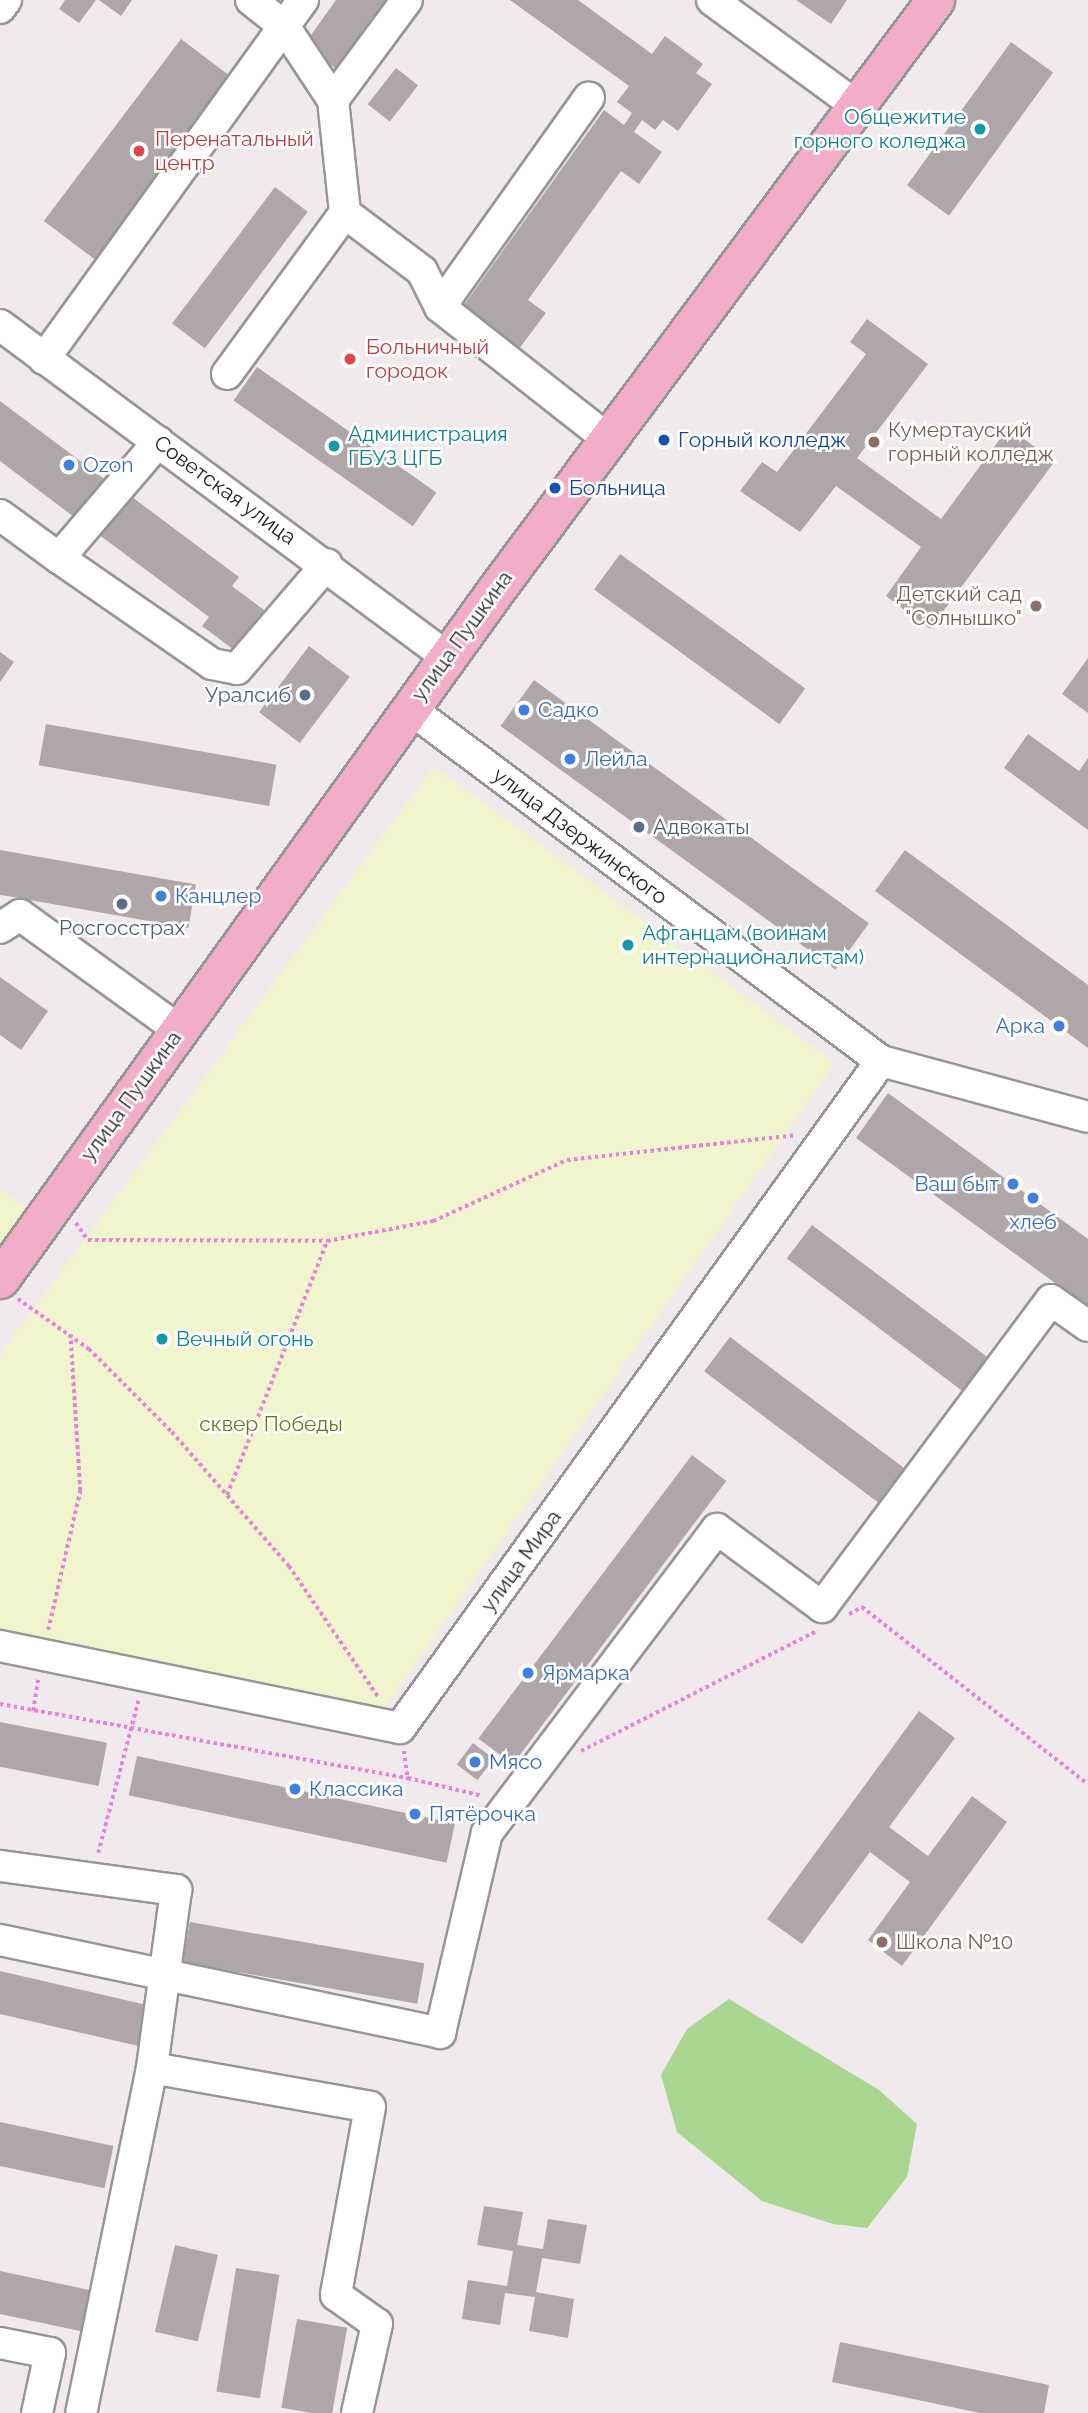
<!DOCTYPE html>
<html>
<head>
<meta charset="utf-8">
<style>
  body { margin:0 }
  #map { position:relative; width:1088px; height:2413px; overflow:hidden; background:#f1eaec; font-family:Raleway,sans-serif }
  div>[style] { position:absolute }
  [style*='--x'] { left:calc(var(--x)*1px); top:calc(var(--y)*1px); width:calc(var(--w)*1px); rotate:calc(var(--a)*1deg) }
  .park>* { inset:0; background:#f0f5cd }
  .pitch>* { inset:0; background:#a9d691 }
  .building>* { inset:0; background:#afa6aa; transform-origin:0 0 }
  .path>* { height:3.5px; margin-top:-1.75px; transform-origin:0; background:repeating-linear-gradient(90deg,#eb80dc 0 3.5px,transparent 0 7px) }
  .roads { filter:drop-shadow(2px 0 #969696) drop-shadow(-2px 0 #969696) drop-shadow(0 2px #969696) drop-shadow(0 -2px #969696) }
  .minor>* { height:30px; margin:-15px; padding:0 15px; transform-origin:15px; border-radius:15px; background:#fff }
  .major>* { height:37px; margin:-18.5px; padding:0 18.5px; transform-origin:18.5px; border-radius:18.5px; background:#f2adc8 }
  .dots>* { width:19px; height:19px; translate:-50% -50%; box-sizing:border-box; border:4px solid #fff; border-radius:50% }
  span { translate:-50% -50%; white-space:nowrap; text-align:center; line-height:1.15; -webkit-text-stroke:5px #fff; paint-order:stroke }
  .culture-label { font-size:21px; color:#0d838f }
  .right { translate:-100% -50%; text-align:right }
  .left { translate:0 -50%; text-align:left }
  .health-label { font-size:21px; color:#be3a42 }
  .education-label { font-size:21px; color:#785e54 }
  .transit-label { font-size:21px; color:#164399 }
  .shop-label { font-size:21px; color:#366cbe }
  .street-label { font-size:21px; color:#222 }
  .service-label { font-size:21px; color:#4e5e75 }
  .park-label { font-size:21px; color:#6b7719 }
</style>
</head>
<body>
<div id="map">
  <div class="park">
    <div style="clip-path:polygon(434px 766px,835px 1063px,376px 1720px,0 1643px,0 1355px)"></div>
    <div style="clip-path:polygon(0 1189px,31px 1212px,0 1253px)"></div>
  </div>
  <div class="pitch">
    <div style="clip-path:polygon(729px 1999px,879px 2090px,917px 2124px,907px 2177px,867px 2228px,833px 2224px,762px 2201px,677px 2132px,661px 2075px,687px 2029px)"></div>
  </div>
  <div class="building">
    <div style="clip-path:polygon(65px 0,96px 0,79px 23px,59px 9px)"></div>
    <div style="clip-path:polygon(99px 0,132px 0,121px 16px)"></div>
    <div style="clip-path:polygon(336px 0,388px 0,338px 70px,304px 45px)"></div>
    <div style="clip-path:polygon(510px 0,578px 0,652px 54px,665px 36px,703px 64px,696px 73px,712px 84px,678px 131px,663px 120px,655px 130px,642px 120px,634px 132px,662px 152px,639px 184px,621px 171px,528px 300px,546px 313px,518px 350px,461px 309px,604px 110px,624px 125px,632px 113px,617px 102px,629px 86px)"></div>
    <div style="clip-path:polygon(796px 0,847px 0,831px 24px)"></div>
    <div style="left:181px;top:39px;width:68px;height:228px;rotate:37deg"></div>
    <div style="left:1011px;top:42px;width:52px;height:177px;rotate:36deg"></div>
    <div style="left:396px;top:68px;width:28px;height:46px;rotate:38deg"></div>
    <div style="left:275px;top:187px;width:41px;height:171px;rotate:37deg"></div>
    <div style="clip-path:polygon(867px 319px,928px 364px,857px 458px,941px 519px,1008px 428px,1055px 461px,930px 629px,886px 596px,921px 547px,836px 486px,800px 532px,740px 491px,762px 462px,777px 472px,866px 354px,850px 342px)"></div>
    <div style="left:257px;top:367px;width:219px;height:41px;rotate:35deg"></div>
    <div style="clip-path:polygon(0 401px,107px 481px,78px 520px,0 461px)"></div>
    <div style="clip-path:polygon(124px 491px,239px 577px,232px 586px,268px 613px,238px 653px,202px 626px,209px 617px,94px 531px)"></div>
    <div style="left:620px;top:554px;width:229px;height:44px;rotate:36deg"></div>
    <div style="left:309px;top:646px;width:51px;height:83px;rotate:37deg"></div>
    <div style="clip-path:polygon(0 652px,14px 662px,0 682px)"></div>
    <div style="clip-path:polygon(1088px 658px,1088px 713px,1062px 694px)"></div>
    <div style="left:534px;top:680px;width:414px;height:57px;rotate:36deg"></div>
    <div style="left:46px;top:724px;width:234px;height:42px;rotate:10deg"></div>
    <div style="clip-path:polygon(1028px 734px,1079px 771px,1088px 758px,1088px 830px,1004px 768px)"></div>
    <div style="left:0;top:850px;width:199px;height:44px;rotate:10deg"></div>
    <div style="clip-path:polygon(905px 850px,1088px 985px,1088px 1048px,875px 891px)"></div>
    <div style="clip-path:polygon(0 977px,48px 1011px,21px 1050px,0 1035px)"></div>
    <div style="clip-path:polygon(888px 1093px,1088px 1239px,1088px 1307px,856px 1138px)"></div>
    <div style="left:812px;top:1225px;width:227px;height:42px;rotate:37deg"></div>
    <div style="left:730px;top:1337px;width:227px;height:43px;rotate:37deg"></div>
    <div style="left:692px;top:1455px;width:43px;height:355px;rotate:37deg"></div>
    <div style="clip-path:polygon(919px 1711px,955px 1738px,889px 1827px,928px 1856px,972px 1796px,1007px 1822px,902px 1966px,868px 1940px,910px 1882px,870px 1852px,802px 1944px,767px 1919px)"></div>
    <div style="left:0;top:1722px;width:109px;height:44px;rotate:11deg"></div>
    <div style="left:473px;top:1743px;width:26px;height:27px;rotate:37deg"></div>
    <div style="left:137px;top:1756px;width:325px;height:40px;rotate:12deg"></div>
    <div style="left:190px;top:1922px;width:238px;height:41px;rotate:10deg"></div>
    <div style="left:0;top:1971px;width:152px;height:42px;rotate:13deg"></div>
    <div style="left:0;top:2122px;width:116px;height:43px;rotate:12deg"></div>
    <div style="clip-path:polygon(484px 2206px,523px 2212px,517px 2245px,543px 2249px,548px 2219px,587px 2225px,580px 2264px,542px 2258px,536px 2292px,574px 2299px,568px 2338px,529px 2331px,535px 2297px,505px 2293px,500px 2325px,462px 2319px,468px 2280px,507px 2286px,513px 2251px,477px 2245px)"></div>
    <div style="left:175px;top:2245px;width:44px;height:89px;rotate:13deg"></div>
    <div style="left:236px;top:2268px;width:44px;height:125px;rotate:9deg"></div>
    <div style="left:0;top:2271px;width:94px;height:42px;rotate:12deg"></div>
    <div style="left:297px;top:2319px;width:51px;height:90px;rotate:10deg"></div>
    <div style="clip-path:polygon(840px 2342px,1049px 2385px,1044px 2413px,980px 2413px,832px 2382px)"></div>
  </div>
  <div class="path">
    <div style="--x:76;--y:1223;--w:21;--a:55"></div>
    <div style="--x:88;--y:1240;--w:239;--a:0.2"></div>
    <div style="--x:327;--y:1241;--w:108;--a:-10.7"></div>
    <div style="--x:433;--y:1221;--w:147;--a:-24.5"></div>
    <div style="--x:567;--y:1160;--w:230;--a:-6.2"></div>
    <div style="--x:18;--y:1299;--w:87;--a:35.2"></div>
    <div style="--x:89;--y:1349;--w:117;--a:45"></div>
    <div style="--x:172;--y:1432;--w:178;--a:48.9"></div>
    <div style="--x:289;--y:1566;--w:160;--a:55.7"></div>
    <div style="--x:227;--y:1495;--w:273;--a:-68.5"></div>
    <div style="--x:849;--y:1614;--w:15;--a:-28"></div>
    <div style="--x:862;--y:1607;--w:287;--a:38.1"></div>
    <div style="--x:48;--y:1630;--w:143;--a:-77"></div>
    <div style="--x:80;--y:1491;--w:157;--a:-93.6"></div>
    <div style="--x:0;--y:1704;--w:415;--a:10.3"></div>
    <div style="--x:33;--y:1711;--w:33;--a:-81"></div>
    <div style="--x:404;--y:1751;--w:27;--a:82"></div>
    <div style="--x:408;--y:1778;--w:77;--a:13.5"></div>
    <div style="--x:581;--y:1751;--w:265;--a:-27"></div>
    <div style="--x:98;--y:1853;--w:160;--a:-75.2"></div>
  </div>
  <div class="roads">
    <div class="minor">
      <div style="--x:251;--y:0;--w:42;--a:38.2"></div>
      <div style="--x:284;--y:26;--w:89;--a:56.5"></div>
      <div style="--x:333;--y:100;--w:124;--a:-53.5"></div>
      <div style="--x:712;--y:0;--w:181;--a:36.2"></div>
      <div style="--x:0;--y:8;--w:10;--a:-53"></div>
      <div style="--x:333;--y:100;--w:114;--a:83.9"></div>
      <div style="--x:345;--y:213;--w:96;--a:37"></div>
      <div style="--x:422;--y:271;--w:40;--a:63.4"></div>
      <div style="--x:440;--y:307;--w:216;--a:38.2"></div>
      <div style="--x:440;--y:307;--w:257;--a:-54.6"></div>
      <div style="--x:0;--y:325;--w:557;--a:36.6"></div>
      <div style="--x:44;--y:359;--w:443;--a:-54.2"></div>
      <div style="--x:227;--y:374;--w:200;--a:-53.8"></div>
      <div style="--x:0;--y:515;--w:73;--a:36.1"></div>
      <div style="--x:59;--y:558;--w:153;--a:-49.5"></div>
      <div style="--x:59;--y:558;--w:186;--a:34.7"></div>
      <div style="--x:212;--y:664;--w:25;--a:11"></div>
      <div style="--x:237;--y:669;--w:138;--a:-49.4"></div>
      <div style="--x:409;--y:708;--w:589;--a:36.79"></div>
      <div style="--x:881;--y:1061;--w:214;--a:15.1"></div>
      <div style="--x:0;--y:928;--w:24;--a:-33"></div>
      <div style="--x:20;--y:915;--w:196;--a:35.9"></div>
      <div style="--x:0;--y:1646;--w:408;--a:11.6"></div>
      <div style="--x:400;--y:1728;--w:822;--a:-54.2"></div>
      <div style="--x:0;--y:1866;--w:178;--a:7.8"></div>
      <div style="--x:176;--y:1890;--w:180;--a:97.7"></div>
      <div style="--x:152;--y:2068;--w:352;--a:101.6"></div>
      <div style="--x:0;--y:1940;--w:450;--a:11.9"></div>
      <div style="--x:440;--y:2033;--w:205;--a:-76.8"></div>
      <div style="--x:487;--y:1833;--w:381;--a:-52.9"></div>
      <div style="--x:717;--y:1529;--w:131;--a:36.6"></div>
      <div style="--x:822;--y:1607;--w:383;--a:-53.3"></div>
      <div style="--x:1051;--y:1300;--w:45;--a:35.1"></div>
      <div style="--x:152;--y:2068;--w:221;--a:10.1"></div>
      <div style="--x:370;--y:2107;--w:191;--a:100.3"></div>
      <div style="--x:336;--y:2295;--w:50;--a:35.3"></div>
      <div style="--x:377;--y:2324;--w:91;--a:102.7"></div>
      <div style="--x:0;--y:2343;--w:51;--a:11.3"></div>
      <div style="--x:50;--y:2353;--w:61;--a:102.2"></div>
    </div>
    <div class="major">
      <div style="--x:0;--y:1279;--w:853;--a:-54.26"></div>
      <div style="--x:498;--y:587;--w:732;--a:-53.33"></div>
    </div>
  </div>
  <div class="dots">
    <div style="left:980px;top:129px;background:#0f9aa8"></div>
    <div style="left:139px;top:151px;background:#e0444e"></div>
    <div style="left:350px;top:359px;background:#e0444e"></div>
    <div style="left:664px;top:440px;background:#1a4fb4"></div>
    <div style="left:874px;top:442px;background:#8d6e63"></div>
    <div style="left:334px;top:446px;background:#0f9aa8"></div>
    <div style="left:69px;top:465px;background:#3f7fe0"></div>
    <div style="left:555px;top:488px;background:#1a4fb4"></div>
    <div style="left:1036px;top:606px;background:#8d6e63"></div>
    <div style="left:305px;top:695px;background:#5c6f8a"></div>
    <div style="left:524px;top:710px;background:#3f7fe0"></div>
    <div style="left:570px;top:759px;background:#3f7fe0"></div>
    <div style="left:639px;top:827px;background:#5c6f8a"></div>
    <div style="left:161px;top:896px;background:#3f7fe0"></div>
    <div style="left:122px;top:904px;background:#5c6f8a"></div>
    <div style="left:628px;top:945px;background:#0f9aa8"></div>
    <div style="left:1059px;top:1026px;background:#3f7fe0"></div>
    <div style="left:1013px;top:1184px;background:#3f7fe0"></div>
    <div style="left:1033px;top:1198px;background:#3f7fe0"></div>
    <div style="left:162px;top:1339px;background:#0f9aa8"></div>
    <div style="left:528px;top:1673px;background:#3f7fe0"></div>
    <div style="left:475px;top:1762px;background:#3f7fe0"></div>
    <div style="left:295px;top:1789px;background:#3f7fe0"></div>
    <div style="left:415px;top:1814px;background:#3f7fe0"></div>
    <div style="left:882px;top:1942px;background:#8d6e63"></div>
  </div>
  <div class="culture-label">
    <span class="right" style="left:966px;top:129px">Общежитие<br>горного коледжа</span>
    <span class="left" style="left:348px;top:446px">Администрация<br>ГБУЗ ЦГБ</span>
    <span class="left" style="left:642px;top:945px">Афганцам (воинам<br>интернационалистам)</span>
    <span class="left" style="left:176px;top:1339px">Вечный огонь</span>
  </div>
  <div class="health-label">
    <span class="left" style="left:155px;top:151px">Перенатальный<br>центр</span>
    <span class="left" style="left:366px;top:359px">Больничный<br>городок</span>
  </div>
  <div class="education-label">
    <span class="left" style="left:888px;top:442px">Кумертауский<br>горный колледж</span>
    <span class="right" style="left:1022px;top:606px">Детский сад<br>"Солнышко"</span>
    <span class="left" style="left:896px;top:1942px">Школа №10</span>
  </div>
  <div class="transit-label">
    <span class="left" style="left:678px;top:440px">Горный колледж</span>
    <span class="left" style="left:569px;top:488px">Больница</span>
  </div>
  <div class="shop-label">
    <span class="left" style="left:83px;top:465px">Ozon</span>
    <span class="left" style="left:538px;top:710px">Садко</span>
    <span class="left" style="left:584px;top:759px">Лейла</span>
    <span class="left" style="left:175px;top:896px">Канцлер</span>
    <span class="right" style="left:1045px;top:1026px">Арка</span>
    <span class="right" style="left:999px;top:1184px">Ваш быт</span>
    <span style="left:1033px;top:1222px">хлеб</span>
    <span class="left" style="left:542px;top:1673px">Ярмарка</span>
    <span class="left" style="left:489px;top:1762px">Мясо</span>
    <span class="left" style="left:309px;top:1789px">Классика</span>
    <span class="left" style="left:429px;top:1814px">Пятёрочка</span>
  </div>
  <div class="street-label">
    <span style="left:225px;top:490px;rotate:36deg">Советская улица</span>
    <span style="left:462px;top:636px;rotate:-54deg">улица Пушкина</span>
    <span style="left:580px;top:836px;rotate:37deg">улица Дзержинского</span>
    <span style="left:131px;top:1096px;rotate:-54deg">улица Пушкина</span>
    <span style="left:521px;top:1561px;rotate:-54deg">улица Мира</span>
  </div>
  <div class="service-label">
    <span class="right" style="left:291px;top:695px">Уралсиб</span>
    <span class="left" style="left:653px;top:827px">Адвокаты</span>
    <span style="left:122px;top:928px">Росгосстрах</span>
  </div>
  <div class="park-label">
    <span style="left:271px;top:1424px">сквер Победы</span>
  </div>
</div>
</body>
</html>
